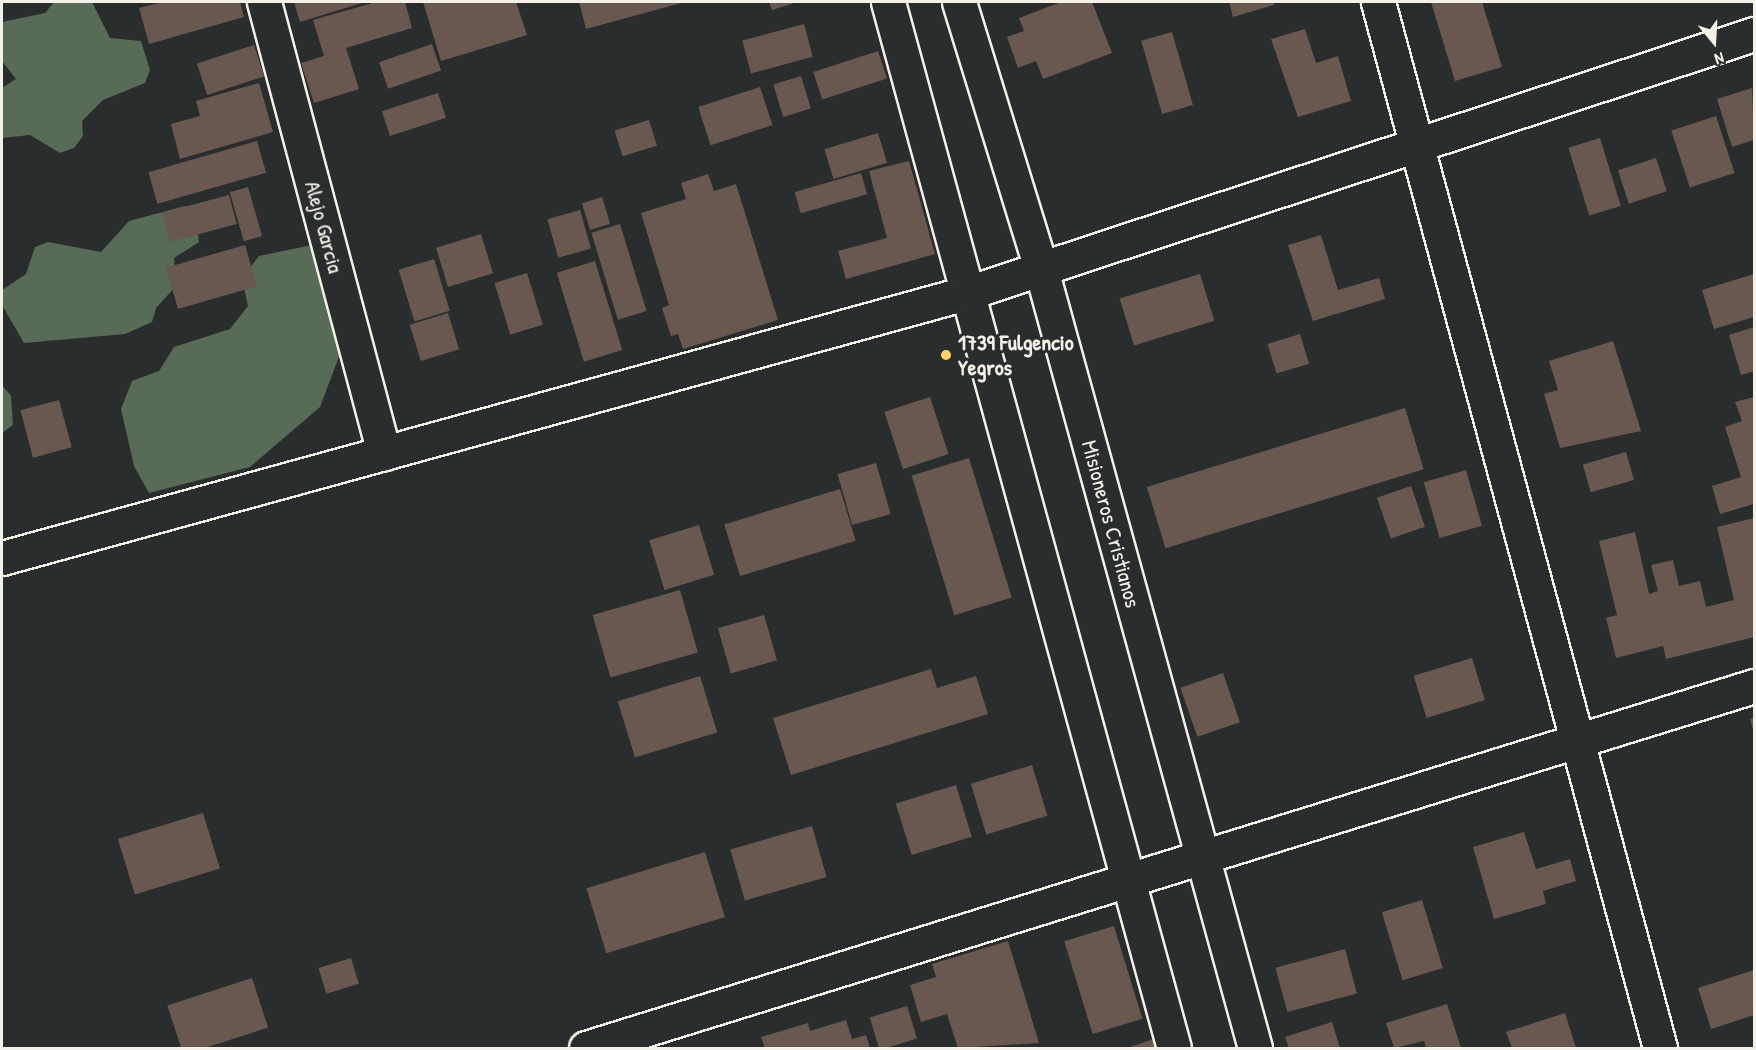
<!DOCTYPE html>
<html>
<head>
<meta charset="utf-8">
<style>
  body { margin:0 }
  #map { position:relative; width:1756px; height:1050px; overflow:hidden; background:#2a2d2e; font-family:"Patrick Hand",sans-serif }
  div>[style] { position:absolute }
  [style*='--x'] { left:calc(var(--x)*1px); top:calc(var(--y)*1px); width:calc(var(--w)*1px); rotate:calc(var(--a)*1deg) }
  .green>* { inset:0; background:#576b56 }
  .building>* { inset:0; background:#685850; transform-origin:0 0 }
  .roads { filter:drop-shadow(2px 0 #f4f1e8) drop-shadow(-2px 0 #f4f1e8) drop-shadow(0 2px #f4f1e8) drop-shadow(0 -2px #f4f1e8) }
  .minor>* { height:33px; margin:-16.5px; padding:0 16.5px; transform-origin:16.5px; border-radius:16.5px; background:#2a2d2e }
  .dots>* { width:16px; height:16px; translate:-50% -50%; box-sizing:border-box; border:3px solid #2a2d2e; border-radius:50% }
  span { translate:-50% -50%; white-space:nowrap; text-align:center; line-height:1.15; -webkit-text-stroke:6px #2a2d2e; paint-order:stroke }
  .street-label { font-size:22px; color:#f4f1e8 }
  .poi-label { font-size:22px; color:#f4f1e8; font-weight:700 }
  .left { translate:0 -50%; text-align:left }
  .frame { position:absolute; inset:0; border:3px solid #f4f1e8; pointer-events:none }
  .north { position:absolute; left:1684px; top:12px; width:60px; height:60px; -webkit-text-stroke:4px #2a2d2e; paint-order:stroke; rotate:162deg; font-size:16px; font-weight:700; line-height:24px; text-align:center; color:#f4f1e8 }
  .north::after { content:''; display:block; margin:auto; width:21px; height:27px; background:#f4f1e8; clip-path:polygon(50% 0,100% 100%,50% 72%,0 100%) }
</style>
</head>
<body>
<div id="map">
  <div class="green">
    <div style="clip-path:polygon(54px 2px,92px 2px,110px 38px,141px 41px,150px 70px,145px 83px,103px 100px,82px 121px,83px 136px,74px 148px,60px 153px,30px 135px,2px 138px,2px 88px,16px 79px,2px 61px,2px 22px,45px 13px)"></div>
    <div style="clip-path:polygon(185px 206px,195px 215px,199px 242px,174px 258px,176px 286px,156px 308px,152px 322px,125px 334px,24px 343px,2px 305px,2px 290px,26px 274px,35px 247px,48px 242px,101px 252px,129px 221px)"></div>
    <div style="clip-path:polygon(312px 245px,340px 354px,320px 407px,250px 467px,149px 493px,134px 466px,121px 409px,132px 381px,159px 371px,174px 347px,230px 329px,248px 306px,242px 278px,259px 256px)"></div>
    <div style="clip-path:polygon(2px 385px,11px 396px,13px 425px,2px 433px)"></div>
  </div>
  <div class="building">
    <div style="clip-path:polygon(163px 2px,240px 2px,244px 17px,149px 44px,139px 8px)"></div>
    <div style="clip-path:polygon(294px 2px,365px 2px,300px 22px)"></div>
    <div style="clip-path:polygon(376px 2px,405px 2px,412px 28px,346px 48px,359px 89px,314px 103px,301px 63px,324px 56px,313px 20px)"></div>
    <div style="clip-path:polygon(423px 2px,516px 2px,527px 35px,441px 61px)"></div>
    <div style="clip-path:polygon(579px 2px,685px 2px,586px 29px)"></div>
    <div style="clip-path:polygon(769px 2px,797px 2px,772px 10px)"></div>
    <div style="clip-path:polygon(1061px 2px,1092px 2px,1112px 53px,1043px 79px,1036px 61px,1018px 68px,1007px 37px,1024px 31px,1019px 18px)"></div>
    <div style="clip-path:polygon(1229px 2px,1273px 2px,1274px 5px,1233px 17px)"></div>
    <div style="clip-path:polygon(1431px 2px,1482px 2px,1502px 67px,1455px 81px)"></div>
    <div style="left:804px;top:24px;width:34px;height:64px;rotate:75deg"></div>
    <div style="clip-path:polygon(1305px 29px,1316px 63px,1338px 56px,1351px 101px,1298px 117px,1271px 39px)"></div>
    <div style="left:1172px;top:32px;width:76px;height:32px;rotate:74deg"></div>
    <div style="left:432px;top:44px;width:28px;height:56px;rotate:71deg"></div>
    <div style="left:254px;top:45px;width:33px;height:60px;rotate:72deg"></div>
    <div style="left:878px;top:51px;width:29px;height:68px;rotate:72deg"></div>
    <div style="left:801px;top:76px;width:34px;height:29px;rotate:73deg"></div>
    <div style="clip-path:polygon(259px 83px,273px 132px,180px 159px,171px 124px,200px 116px,196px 101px)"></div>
    <div style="left:760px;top:87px;width:40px;height:65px;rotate:72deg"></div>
    <div style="clip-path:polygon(1752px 88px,1754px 140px,1732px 147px,1717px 99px)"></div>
    <div style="left:438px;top:93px;width:26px;height:59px;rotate:72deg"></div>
    <div style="left:1716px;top:116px;width:60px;height:47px;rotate:72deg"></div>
    <div style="left:649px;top:120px;width:27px;height:36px;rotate:73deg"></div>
    <div style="left:878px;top:133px;width:31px;height:56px;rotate:73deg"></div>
    <div style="left:1600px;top:138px;width:71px;height:33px;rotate:73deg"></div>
    <div style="left:257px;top:141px;width:33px;height:113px;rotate:74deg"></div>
    <div style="left:1656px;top:158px;width:35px;height:40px;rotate:72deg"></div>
    <div style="clip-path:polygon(909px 161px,935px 254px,846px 279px,838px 251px,887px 238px,869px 171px)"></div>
    <div style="left:861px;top:173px;width:22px;height:69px;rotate:74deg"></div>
    <div style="clip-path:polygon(708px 174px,714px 191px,736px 184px,778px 320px,683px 349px,678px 334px,671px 336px,662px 308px,669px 305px,641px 213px,686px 199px,681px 183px)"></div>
    <div style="left:248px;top:187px;width:51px;height:19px;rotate:74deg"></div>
    <div style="left:229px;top:195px;width:30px;height:69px;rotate:75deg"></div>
    <div style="left:602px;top:197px;width:28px;height:21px;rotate:73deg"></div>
    <div style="left:580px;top:210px;width:40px;height:34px;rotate:74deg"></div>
    <div style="left:620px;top:224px;width:91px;height:30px;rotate:73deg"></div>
    <div style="left:481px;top:234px;width:41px;height:47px;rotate:73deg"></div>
    <div style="clip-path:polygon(1321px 235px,1338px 290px,1379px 278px,1385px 299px,1313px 321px,1288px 245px)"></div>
    <div style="left:245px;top:245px;width:43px;height:82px;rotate:74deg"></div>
    <div style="left:434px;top:259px;width:54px;height:37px;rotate:73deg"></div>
    <div style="left:595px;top:261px;width:93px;height:40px;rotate:73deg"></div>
    <div style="left:527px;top:273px;width:54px;height:34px;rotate:73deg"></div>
    <div style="left:1200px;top:274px;width:49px;height:84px;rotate:73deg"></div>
    <div style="clip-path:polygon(1754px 274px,1754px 317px,1714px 329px,1702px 290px)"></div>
    <div style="left:448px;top:313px;width:38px;height:40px;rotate:73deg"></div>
    <div style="clip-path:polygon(1754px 327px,1754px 371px,1741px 375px,1729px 335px)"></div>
    <div style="left:1300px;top:334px;width:31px;height:34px;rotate:73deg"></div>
    <div style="clip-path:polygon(1613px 341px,1641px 431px,1560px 448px,1544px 394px,1558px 390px,1549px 361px)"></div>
    <div style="left:930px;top:397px;width:60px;height:48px;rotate:72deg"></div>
    <div style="clip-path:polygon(1754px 397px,1754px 504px,1720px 514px,1712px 486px,1741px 477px,1725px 427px,1742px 421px,1735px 402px)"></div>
    <div style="left:59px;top:400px;width:49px;height:40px;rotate:75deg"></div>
    <div style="left:1405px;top:408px;width:64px;height:270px;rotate:73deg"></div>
    <div style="left:1626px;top:452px;width:29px;height:45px;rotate:74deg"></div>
    <div style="left:969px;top:458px;width:146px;height:60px;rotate:73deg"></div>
    <div style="left:876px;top:463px;width:53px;height:40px;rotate:74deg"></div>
    <div style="left:1466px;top:470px;width:58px;height:44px;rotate:74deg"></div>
    <div style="left:1411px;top:486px;width:43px;height:36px;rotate:71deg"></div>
    <div style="left:840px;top:489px;width:54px;height:121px;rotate:73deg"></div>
    <div style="clip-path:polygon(1754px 518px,1754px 637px,1666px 659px,1663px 646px,1616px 658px,1606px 618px,1617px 615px,1599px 541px,1635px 532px,1649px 594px,1658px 591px,1651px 565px,1673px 560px,1679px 586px,1700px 581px,1706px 607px,1734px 600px,1717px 527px)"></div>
    <div style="left:699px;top:525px;width:52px;height:52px;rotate:73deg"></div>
    <div style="left:680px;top:590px;width:65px;height:91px;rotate:74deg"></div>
    <div style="left:764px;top:615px;width:47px;height:48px;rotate:74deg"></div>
    <div style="left:1472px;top:658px;width:44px;height:61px;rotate:73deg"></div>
    <div style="clip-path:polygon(931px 669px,937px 688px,976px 676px,988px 714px,791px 775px,773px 718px)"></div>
    <div style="left:1223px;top:673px;width:52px;height:45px;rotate:71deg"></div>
    <div style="left:700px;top:676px;width:59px;height:86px;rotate:73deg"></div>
    <div style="clip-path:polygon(1754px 718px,1754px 733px,1750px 719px)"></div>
    <div style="left:1032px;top:765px;width:53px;height:64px;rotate:73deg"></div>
    <div style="left:956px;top:785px;width:54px;height:63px;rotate:73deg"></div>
    <div style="left:203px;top:813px;width:58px;height:89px;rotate:73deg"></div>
    <div style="left:812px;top:826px;width:53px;height:85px;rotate:74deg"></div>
    <div style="clip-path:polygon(1524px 832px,1536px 869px,1570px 859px,1576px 881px,1543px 891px,1546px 904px,1494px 919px,1473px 847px)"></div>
    <div style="left:705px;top:852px;width:68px;height:124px;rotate:73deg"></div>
    <div style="left:1422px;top:900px;width:71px;height:42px;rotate:73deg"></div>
    <div style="left:1114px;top:926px;width:97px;height:52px;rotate:73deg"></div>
    <div style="clip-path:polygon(1008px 941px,1039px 1043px,958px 1048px,947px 1014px,921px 1022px,910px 985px,936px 977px,932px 964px)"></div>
    <div style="left:1345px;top:949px;width:46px;height:72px;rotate:75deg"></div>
    <div style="left:351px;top:958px;width:27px;height:34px;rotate:73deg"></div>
    <div style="clip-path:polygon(1754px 970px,1754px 1015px,1711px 1029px,1698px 988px)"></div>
    <div style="left:252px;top:978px;width:52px;height:89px;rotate:72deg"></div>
    <div style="clip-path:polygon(1447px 1004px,1461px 1048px,1426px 1048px,1424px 1041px,1394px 1048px,1386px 1023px)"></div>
    <div style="left:907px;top:1006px;width:34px;height:39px;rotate:73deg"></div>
    <div style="clip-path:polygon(1565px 1013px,1576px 1048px,1512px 1048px,1506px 1032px)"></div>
    <div style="clip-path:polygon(846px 1020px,852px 1039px,866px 1035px,870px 1048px,765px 1048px,761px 1037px,808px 1023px,810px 1031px)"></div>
    <div style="clip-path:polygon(1332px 1022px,1340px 1048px,1289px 1048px,1285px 1037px)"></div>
    <div style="clip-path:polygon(1157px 1038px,1161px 1048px,1127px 1048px)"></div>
  </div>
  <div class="roads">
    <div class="minor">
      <div style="--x:264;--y:2;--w:467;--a:75.1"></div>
      <div style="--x:888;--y:2;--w:1084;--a:74.71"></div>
      <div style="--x:959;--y:2;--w:279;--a:72.9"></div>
      <div style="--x:1041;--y:269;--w:808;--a:74.64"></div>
      <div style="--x:1378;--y:2;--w:1083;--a:74.91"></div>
      <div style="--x:2;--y:558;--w:1004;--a:-15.37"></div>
      <div style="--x:970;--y:292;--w:825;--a:-18.22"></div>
      <div style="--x:586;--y:1048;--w:1223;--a:-17.22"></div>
    </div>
  </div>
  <div class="dots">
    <div style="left:946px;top:355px;background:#ffd166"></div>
  </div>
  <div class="street-label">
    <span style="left:324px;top:227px;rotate:75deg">Alejo Garcia</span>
    <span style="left:1111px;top:524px;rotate:75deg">Misioneros Cristianos</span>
  </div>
  <div class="poi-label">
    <span class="left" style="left:958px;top:355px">1739 Fulgencio<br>Yegros</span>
  </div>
  <div class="frame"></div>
  <div class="north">N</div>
</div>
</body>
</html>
